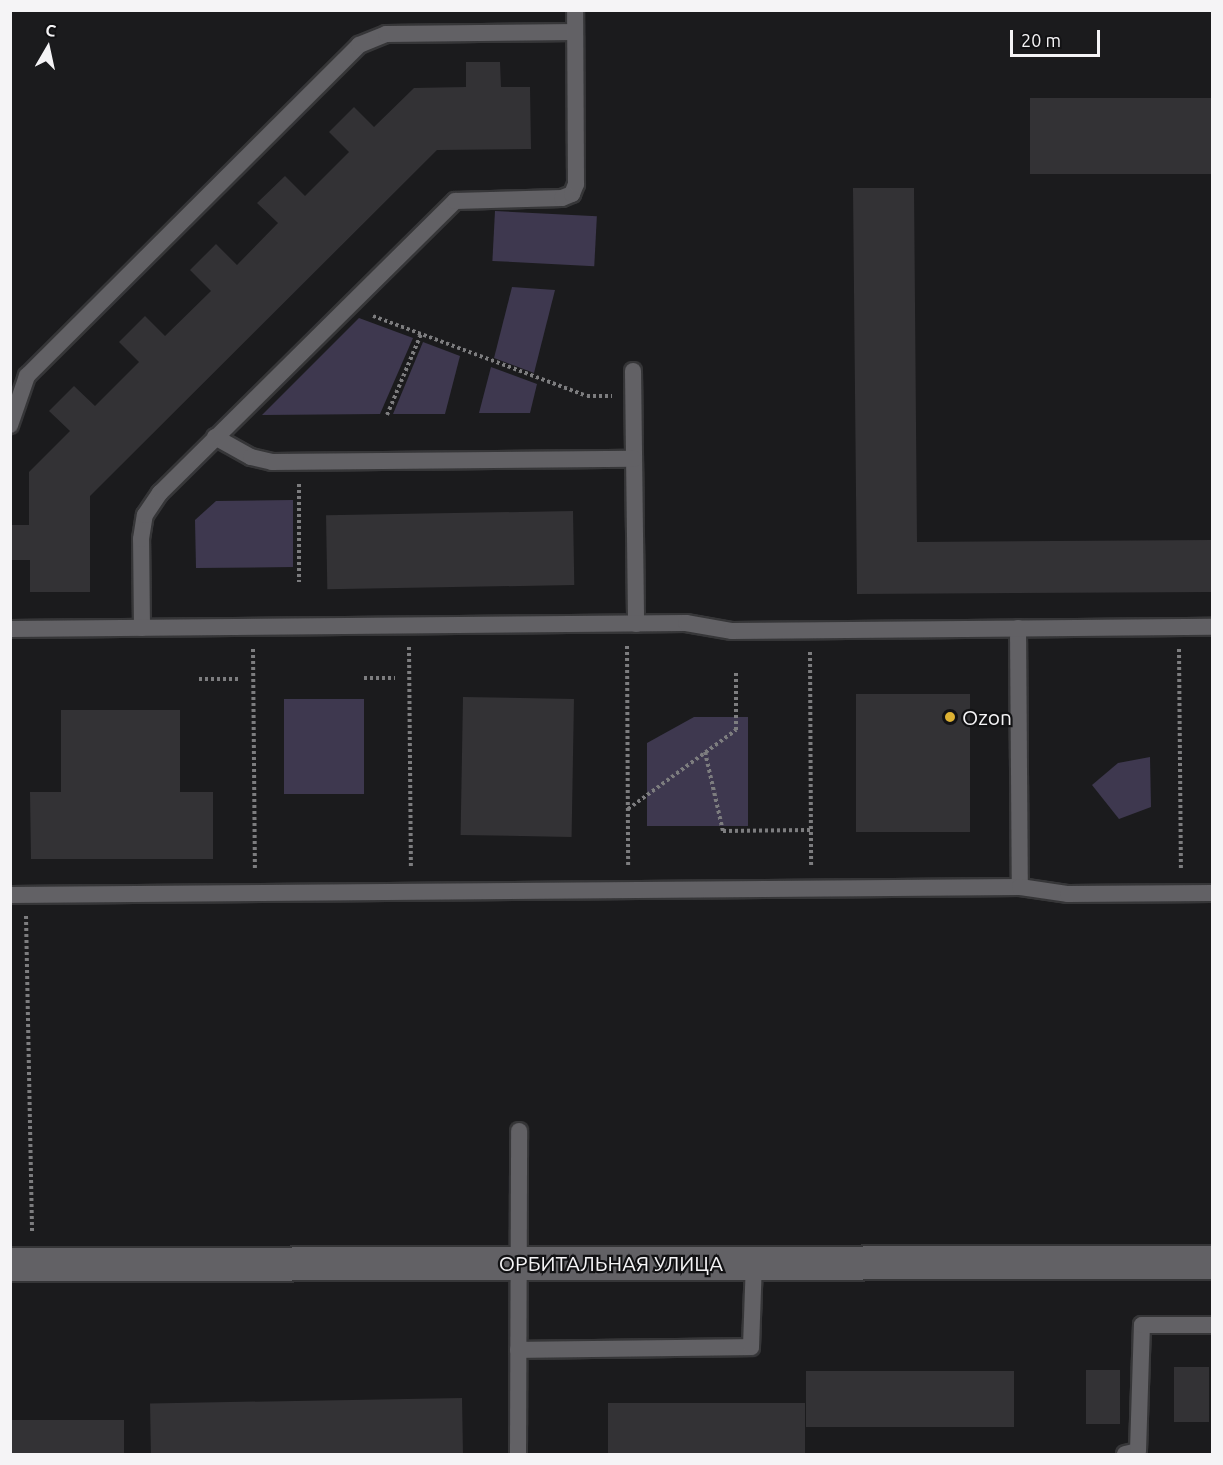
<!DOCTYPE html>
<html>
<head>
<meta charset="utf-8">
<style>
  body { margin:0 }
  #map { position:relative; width:1223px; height:1465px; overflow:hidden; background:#1b1b1d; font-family:Ubuntu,sans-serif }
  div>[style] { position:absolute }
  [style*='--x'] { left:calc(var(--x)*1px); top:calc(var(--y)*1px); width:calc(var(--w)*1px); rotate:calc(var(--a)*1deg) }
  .green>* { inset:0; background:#3e384f; transform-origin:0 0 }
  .building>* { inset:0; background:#333235; transform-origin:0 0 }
  .path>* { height:4px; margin-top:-2px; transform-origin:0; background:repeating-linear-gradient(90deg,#7d7d7f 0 3px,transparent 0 6px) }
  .roads { filter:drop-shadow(2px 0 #363638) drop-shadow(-2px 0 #363638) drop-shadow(0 2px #363638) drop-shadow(0 -2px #363638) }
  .service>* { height:16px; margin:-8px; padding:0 8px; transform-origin:8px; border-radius:8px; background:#626165 }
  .minor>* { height:33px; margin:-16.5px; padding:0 16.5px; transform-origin:16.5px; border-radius:16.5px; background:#626165 }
  .dots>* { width:16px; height:16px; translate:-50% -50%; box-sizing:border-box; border:3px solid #121214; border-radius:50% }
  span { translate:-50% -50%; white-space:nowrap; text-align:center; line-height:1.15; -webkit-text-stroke:4.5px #121214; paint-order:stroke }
  .poi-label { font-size:21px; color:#f5f4f6 }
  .left { translate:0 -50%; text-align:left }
  .street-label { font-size:21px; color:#f5f4f6 }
  .frame { position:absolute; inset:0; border:12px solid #f5f4f6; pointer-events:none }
  .north { position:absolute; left:18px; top:18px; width:60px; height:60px; -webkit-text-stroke:4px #121214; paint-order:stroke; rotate:9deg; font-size:16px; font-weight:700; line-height:24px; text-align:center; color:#f5f4f6 }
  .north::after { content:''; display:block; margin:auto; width:21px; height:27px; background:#f5f4f6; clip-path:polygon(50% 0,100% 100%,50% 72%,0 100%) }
  .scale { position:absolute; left:1010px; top:30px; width:90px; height:27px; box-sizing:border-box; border:3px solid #f5f4f6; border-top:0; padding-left:8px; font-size:18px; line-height:21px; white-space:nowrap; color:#f5f4f6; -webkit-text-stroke:4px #121214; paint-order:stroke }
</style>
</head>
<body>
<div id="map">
  <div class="green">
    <div style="left:495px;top:211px;width:102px;height:50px;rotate:3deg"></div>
    <div style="clip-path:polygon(512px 287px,555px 290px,534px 373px,494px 358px)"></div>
    <div style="clip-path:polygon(359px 318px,413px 338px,380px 414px,262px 415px)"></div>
    <div style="clip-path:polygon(423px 342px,460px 356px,445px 414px,393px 414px)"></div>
    <div style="clip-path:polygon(491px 367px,537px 384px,530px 413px,479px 413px)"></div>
    <div style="clip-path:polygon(293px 500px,293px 567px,196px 568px,195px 520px,216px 501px)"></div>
    <div style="left:284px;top:699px;width:80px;height:95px"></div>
    <div style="clip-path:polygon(694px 717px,748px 717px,748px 826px,647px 826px,647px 743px)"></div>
    <div style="clip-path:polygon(1150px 757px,1151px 807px,1119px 819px,1092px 785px,1118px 763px)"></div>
  </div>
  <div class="building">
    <div style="clip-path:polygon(466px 62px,500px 62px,501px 87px,530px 87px,531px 149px,437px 150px,90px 496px,90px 592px,30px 592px,30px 560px,10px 560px,10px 525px,29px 525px,29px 472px,70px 431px,49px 411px,74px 386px,95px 406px,139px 362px,119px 342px,145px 316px,165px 336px,211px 291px,190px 270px,216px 244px,237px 265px,278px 223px,257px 203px,285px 176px,305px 196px,349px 152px,329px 132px,354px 107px,374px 127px,414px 88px,466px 87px)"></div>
    <div style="left:1212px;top:98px;width:76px;height:182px;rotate:90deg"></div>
    <div style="clip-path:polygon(853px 188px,914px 188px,917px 542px,1212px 540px,1212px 592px,857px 594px)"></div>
    <div style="left:573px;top:511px;width:74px;height:247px;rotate:89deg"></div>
    <div style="left:970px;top:694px;width:138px;height:114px;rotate:90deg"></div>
    <div style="left:463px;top:697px;width:111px;height:138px;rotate:1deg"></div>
    <div style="clip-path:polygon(61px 710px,180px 710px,180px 792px,213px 792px,213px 859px,31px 859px,30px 792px,61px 792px)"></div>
    <div style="left:1174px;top:1367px;width:35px;height:55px"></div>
    <div style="left:1086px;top:1370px;width:34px;height:54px"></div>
    <div style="left:1014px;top:1371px;width:56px;height:208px;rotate:90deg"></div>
    <div style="left:462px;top:1398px;width:55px;height:312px;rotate:89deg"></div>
    <div style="left:805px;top:1403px;width:51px;height:197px;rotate:90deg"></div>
    <div style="left:10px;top:1420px;width:114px;height:34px"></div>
  </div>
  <div class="path">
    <div style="--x:373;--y:316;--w:228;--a:20.5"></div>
    <div style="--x:587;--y:396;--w:25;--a:0"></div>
    <div style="--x:387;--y:415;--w:88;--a:-67.2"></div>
    <div style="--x:299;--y:484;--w:98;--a:90"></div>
    <div style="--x:627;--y:646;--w:220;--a:89.7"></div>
    <div style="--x:409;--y:647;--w:221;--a:89.5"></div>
    <div style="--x:253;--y:649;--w:220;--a:89.5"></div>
    <div style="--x:1179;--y:649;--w:221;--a:89.5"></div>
    <div style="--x:810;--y:652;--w:214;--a:89.7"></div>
    <div style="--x:364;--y:678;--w:31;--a:0"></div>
    <div style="--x:199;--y:679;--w:42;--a:0"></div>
    <div style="--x:705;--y:752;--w:81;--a:77.2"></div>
    <div style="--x:723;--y:831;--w:88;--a:-0.7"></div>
    <div style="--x:628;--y:809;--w:134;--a:-36.2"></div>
    <div style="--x:736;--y:730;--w:60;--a:-90"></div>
    <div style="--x:26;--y:916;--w:317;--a:88.9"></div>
  </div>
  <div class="roads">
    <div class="service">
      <div style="--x:633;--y:371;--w:253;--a:89.3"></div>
      <div style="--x:10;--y:425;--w:52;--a:-70.9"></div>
      <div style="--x:27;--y:376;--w:469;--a:-44.9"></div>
      <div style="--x:359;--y:45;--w:29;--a:-22"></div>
      <div style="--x:386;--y:34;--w:189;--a:-0.6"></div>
      <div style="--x:215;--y:437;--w:41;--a:29.1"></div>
      <div style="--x:251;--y:457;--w:22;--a:13"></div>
      <div style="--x:272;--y:462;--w:362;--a:-0.5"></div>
      <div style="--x:142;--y:628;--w:89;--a:-90.6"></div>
      <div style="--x:141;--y:539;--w:24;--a:-81"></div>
      <div style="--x:145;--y:515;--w:27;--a:-56"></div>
      <div style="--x:160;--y:493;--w:415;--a:-44.7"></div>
      <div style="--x:455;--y:201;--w:107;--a:-1.6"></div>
      <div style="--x:562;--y:198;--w:11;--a:-22"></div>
      <div style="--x:572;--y:194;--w:11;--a:-68"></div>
      <div style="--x:576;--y:184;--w:174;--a:-90.3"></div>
      <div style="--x:1018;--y:628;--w:259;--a:89.6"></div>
      <div style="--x:10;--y:629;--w:676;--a:-0.51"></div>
      <div style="--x:686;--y:623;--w:47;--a:9.9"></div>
      <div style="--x:732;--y:631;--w:480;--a:-0.5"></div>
      <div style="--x:10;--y:895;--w:1010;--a:-0.45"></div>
      <div style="--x:1020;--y:887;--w:49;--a:8.3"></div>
      <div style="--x:1068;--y:894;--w:144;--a:-0.4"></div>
      <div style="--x:518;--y:1350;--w:233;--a:-0.7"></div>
      <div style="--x:751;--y:1347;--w:84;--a:-88"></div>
      <div style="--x:518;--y:1454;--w:323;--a:-89.8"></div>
      <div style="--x:1125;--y:1454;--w:13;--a:-13"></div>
      <div style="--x:1138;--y:1451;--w:126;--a:-88.2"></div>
      <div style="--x:1142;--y:1325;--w:70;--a:0"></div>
    </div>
    <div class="minor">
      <div style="--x:10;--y:1264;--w:1202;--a:-0.1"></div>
    </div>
  </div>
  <div class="dots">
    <div style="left:950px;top:717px;background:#ddb133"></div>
  </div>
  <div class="poi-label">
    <span class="left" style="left:962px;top:717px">Ozon</span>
  </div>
  <div class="street-label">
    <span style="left:611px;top:1263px">ОРБИТАЛЬНАЯ УЛИЦА</span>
  </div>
  <div class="frame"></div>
  <div class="north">С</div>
  <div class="scale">20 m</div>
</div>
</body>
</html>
